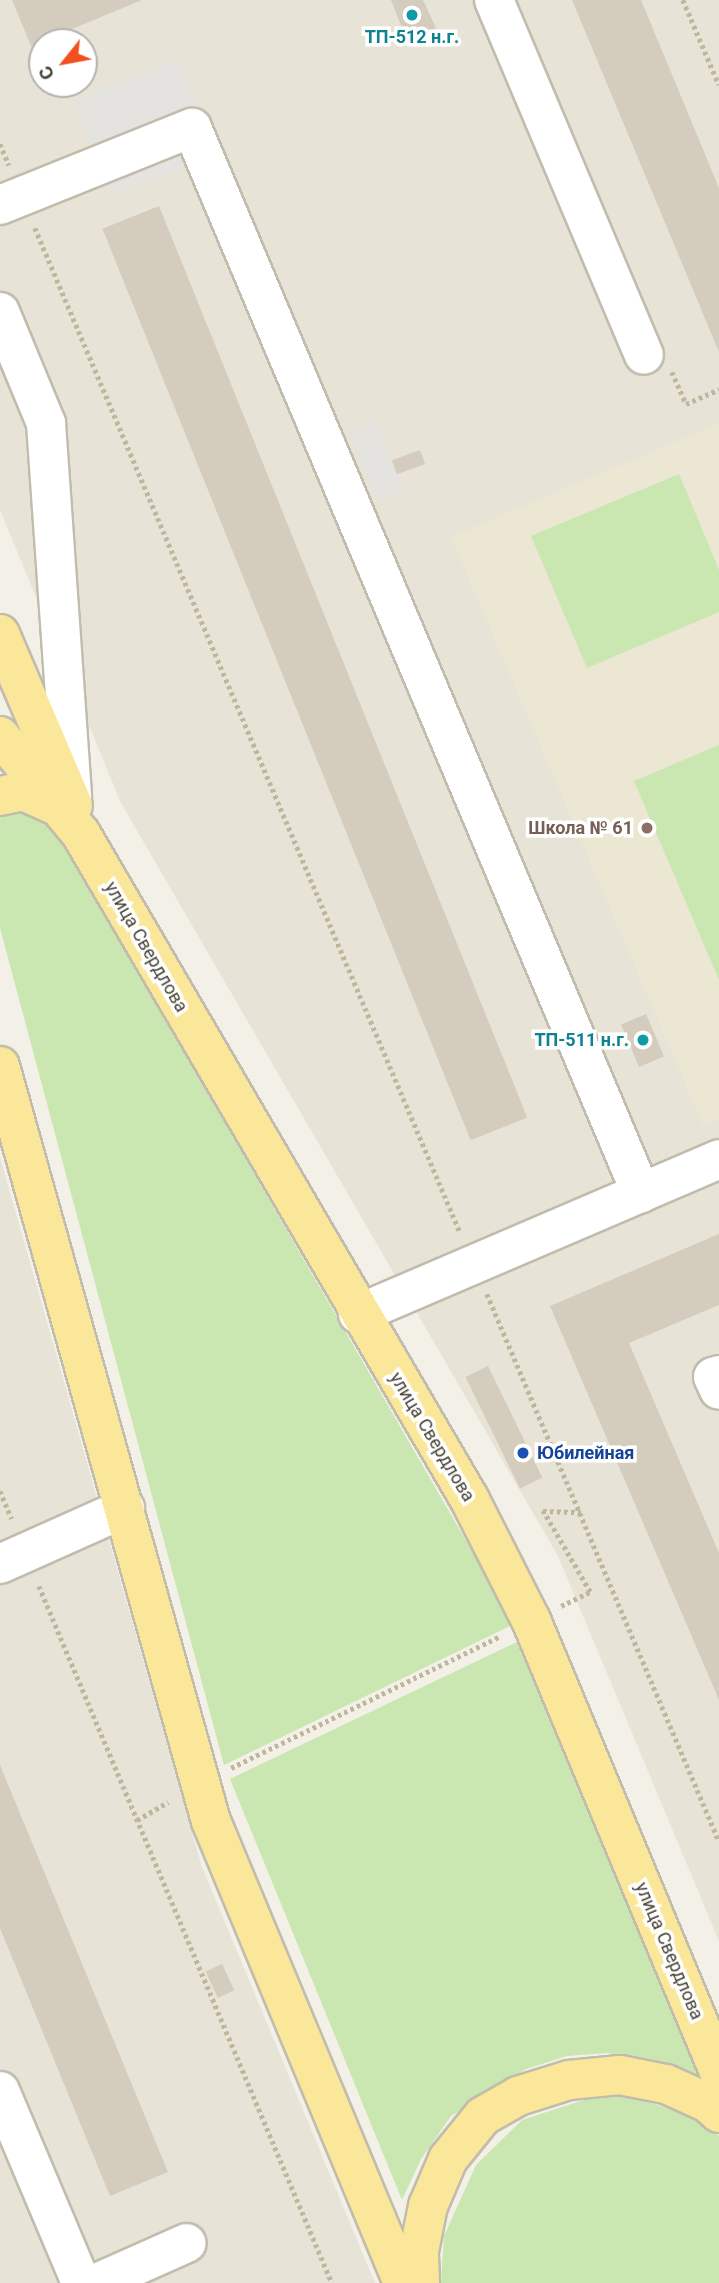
<!DOCTYPE html>
<html>
<head>
<meta charset="utf-8">
<style>
  body { margin:0 }
  #map { position:relative; width:719px; height:2283px; overflow:hidden; background:#f3f0e7; font-family:Roboto,sans-serif }
  div>[style] { position:absolute }
  [style*='--x'] { left:calc(var(--x)*1px); top:calc(var(--y)*1px); width:calc(var(--w)*1px); rotate:calc(var(--a)*1deg) }
  .residential>* { inset:0; background:#e7e3d6 }
  .education>* { inset:0; background:#ece7d2 }
  .green>* { inset:0; background:#cae6b1 }
  .parking>* { inset:0; background:#e4e3df; transform-origin:0 0 }
  .building>* { inset:0; background:#d4cdbd; transform-origin:0 0 }
  .path>* { height:4.5px; margin-top:-2.25px; transform-origin:0; background:repeating-linear-gradient(90deg,#bfb69c 0 3.5px,transparent 0 7px) }
  .roads { filter:drop-shadow(2px 0 #c1bcad) drop-shadow(-2px 0 #c1bcad) drop-shadow(0 2px #c1bcad) drop-shadow(0 -2px #c1bcad) }
  .minor>* { height:38px; margin:-19px; padding:0 19px; transform-origin:19px; border-radius:19px; background:#fff }
  .major>* { height:38px; margin:-19px; padding:0 19px; transform-origin:19px; border-radius:19px; background:#fae799 }
  .dots>* { width:19px; height:19px; translate:-50% -50%; box-sizing:border-box; border:4px solid #fff; border-radius:50% }
  span { translate:-50% -50%; white-space:nowrap; text-align:center; line-height:1.15; -webkit-text-stroke:7px #fff; paint-order:stroke }
  .culture-label { font-size:18px; color:#0d838f; font-weight:700 }
  .right { translate:-100% -50%; text-align:right }
  .education-label { font-size:18px; color:#785e54; font-weight:700 }
  .street-label { font-size:18px; color:#464136 }
  .transit-label { font-size:18px; color:#164399; font-weight:700 }
  .left { translate:0 -50%; text-align:left }
  .north { position:absolute; left:28px; top:28px; width:70px; height:70px; box-sizing:border-box; background:#fff; border:2px solid #b5b3af; border-radius:50%; rotate:239deg; font-size:19px; font-weight:700; line-height:28px; text-align:center; color:#464136 }
  .north::after { content:''; display:block; margin:auto; width:24px; height:32px; background:#f2511f; clip-path:polygon(50% 0,100% 100%,50% 72%,0 100%) }
</style>
</head>
<body>
<div id="map">
  <div class="residential">
    <div style="clip-path:polygon(evenodd,0 0,719px 0,719px 1941px,558px 1556px,121px 803px,0 510px,0 0,42px 42px,84px 42px,84px 84px,42px 84px,42px 42px)"></div>
    <div style="clip-path:polygon(0 1157px,202px 1867px,375px 2283px,0 2283px)"></div>
  </div>
  <div class="education">
    <div style="clip-path:polygon(719px 423px,719px 1118px,703px 1125px,451px 537px)"></div>
  </div>
  <div class="green">
    <div style="clip-path:polygon(679px 474px,719px 570px,719px 612px,587px 668px,531px 536px)"></div>
    <div style="clip-path:polygon(719px 745px,719px 980px,634px 781px)"></div>
    <div style="clip-path:polygon(9px 804px,49px 818px,514px 1624px,224px 1765px,0 928px,0 807px)"></div>
    <div style="clip-path:polygon(521px 1640px,712px 2081px,644px 2058px,607px 2053px,567px 2056px,526px 2069px,451px 2116px,421px 2159px,402px 2200px,230px 1779px)"></div>
    <div style="clip-path:polygon(596px 2096px,631px 2097px,671px 2109px,702px 2121px,719px 2136px,719px 2283px,441px 2283px,444px 2236px,476px 2165px,522px 2120px)"></div>
  </div>
  <div class="parking">
    <div style="left:177px;top:60px;width:101px;height:111px;rotate:68deg"></div>
    <div style="left:375px;top:421px;width:75px;height:28px;rotate:67deg"></div>
  </div>
  <div class="building">
    <div style="clip-path:polygon(12px 0,142px 0,31px 46px)"></div>
    <div style="clip-path:polygon(391px 0,423px 0,436px 28px,407px 41px)"></div>
    <div style="clip-path:polygon(572px 0,641px 0,719px 188px,719px 352px)"></div>
    <div style="left:159px;top:206px;width:983px;height:61px;rotate:68deg"></div>
    <div style="left:420px;top:450px;width:15px;height:30px;rotate:70deg"></div>
    <div style="left:646px;top:1014px;width:46px;height:27px;rotate:67deg"></div>
    <div style="clip-path:polygon(719px 1234px,719px 1305px,629px 1343px,719px 1553px,719px 1700px,550px 1306px)"></div>
    <div style="left:488px;top:1366px;width:124px;height:25px;rotate:64deg"></div>
    <div style="clip-path:polygon(0 1765px,168px 2172px,110px 2196px,0 1928px)"></div>
    <div style="left:222px;top:1964px;width:29px;height:18px;rotate:65deg"></div>
  </div>
  <div class="path">
    <div style="--x:683;--y:0;--w:92;--a:67"></div>
    <div style="--x:0;--y:144;--w:23;--a:67"></div>
    <div style="--x:35;--y:228;--w:1090;--a:67.06"></div>
    <div style="--x:672;--y:372;--w:35;--a:66"></div>
    <div style="--x:686;--y:404;--w:36;--a:-24"></div>
    <div style="--x:487;--y:1294;--w:594;--a:67.02"></div>
    <div style="--x:0;--y:1491;--w:30;--a:67"></div>
    <div style="--x:39;--y:1586;--w:756;--a:67.2"></div>
    <div style="--x:561;--y:1606;--w:32;--a:-26"></div>
    <div style="--x:590;--y:1592;--w:94;--a:-120.1"></div>
    <div style="--x:543;--y:1511;--w:38;--a:2"></div>
    <div style="--x:231;--y:1768;--w:300;--a:-26.1"></div>
    <div style="--x:137;--y:1820;--w:36;--a:-30"></div>
  </div>
  <div class="roads">
    <div class="minor">
      <div style="--x:494;--y:0;--w:385;--a:67.1"></div>
      <div style="--x:0;--y:205;--w:207;--a:-21.9"></div>
      <div style="--x:192;--y:128;--w:1156;--a:67.14"></div>
      <div style="--x:0;--y:312;--w:120;--a:67.5"></div>
      <div style="--x:46;--y:423;--w:375;--a:86"></div>
      <div style="--x:358;--y:1314;--w:393;--a:-23.2"></div>
      <div style="--x:719;--y:1375;--w:6;--a:162"></div>
      <div style="--x:713;--y:1377;--w:14;--a:65"></div>
      <div style="--x:0;--y:1564;--w:137;--a:-24.1"></div>
      <div style="--x:0;--y:2091;--w:208;--a:67.1"></div>
      <div style="--x:97;--y:2283;--w:98;--a:-24"></div>
    </div>
    <div class="major">
      <div style="--x:0;--y:634;--w:186;--a:66.9"></div>
      <div style="--x:0;--y:736;--w:127;--a:50.4"></div>
      <div style="--x:81;--y:834;--w:771;--a:59.71"></div>
      <div style="--x:470;--y:1500;--w:135;--a:63.1"></div>
      <div style="--x:531;--y:1620;--w:489;--a:67.4"></div>
      <div style="--x:0;--y:796;--w:24;--a:-12"></div>
      <div style="--x:23;--y:791;--w:39;--a:24"></div>
      <div style="--x:0;--y:1066;--w:784;--a:74.39"></div>
      <div style="--x:211;--y:1821;--w:500;--a:67.43"></div>
      <div style="--x:420;--y:2283;--w:32;--a:-92"></div>
      <div style="--x:419;--y:2251;--w:46;--a:-78.7"></div>
      <div style="--x:428;--y:2206;--w:51;--a:-66.9"></div>
      <div style="--x:448;--y:2159;--w:55;--a:-50.9"></div>
      <div style="--x:483;--y:2116;--w:40;--a:-29.7"></div>
      <div style="--x:518;--y:2096;--w:53;--a:-17.4"></div>
      <div style="--x:569;--y:2080;--w:51;--a:-5.6"></div>
      <div style="--x:620;--y:2075;--w:47;--a:11.1"></div>
      <div style="--x:666;--y:2084;--w:46;--a:24.3"></div>
      <div style="--x:708;--y:2103;--w:15;--a:42"></div>
    </div>
  </div>
  <div class="dots">
    <div style="left:412px;top:15px;background:#0f9aa8"></div>
    <div style="left:647px;top:828px;background:#8d6e63"></div>
    <div style="left:643px;top:1040px;background:#0f9aa8"></div>
    <div style="left:523px;top:1453px;background:#1a4fb4"></div>
  </div>
  <div class="culture-label">
    <span style="left:412px;top:37px">ТП-512 н.г.</span>
    <span class="right" style="left:629px;top:1040px">ТП-511 н.г.</span>
  </div>
  <div class="education-label">
    <span class="right" style="left:633px;top:828px">Школа № 61</span>
  </div>
  <div class="street-label">
    <span style="left:146px;top:947px;rotate:60deg">улица Свердлова</span>
    <span style="left:432px;top:1437px;rotate:59deg">улица Свердлова</span>
    <span style="left:669px;top:1951px;rotate:67deg">улица Свердлова</span>
  </div>
  <div class="transit-label">
    <span class="left" style="left:537px;top:1453px">Юбилейная</span>
  </div>
  <div class="north">С</div>
</div>
</body>
</html>
